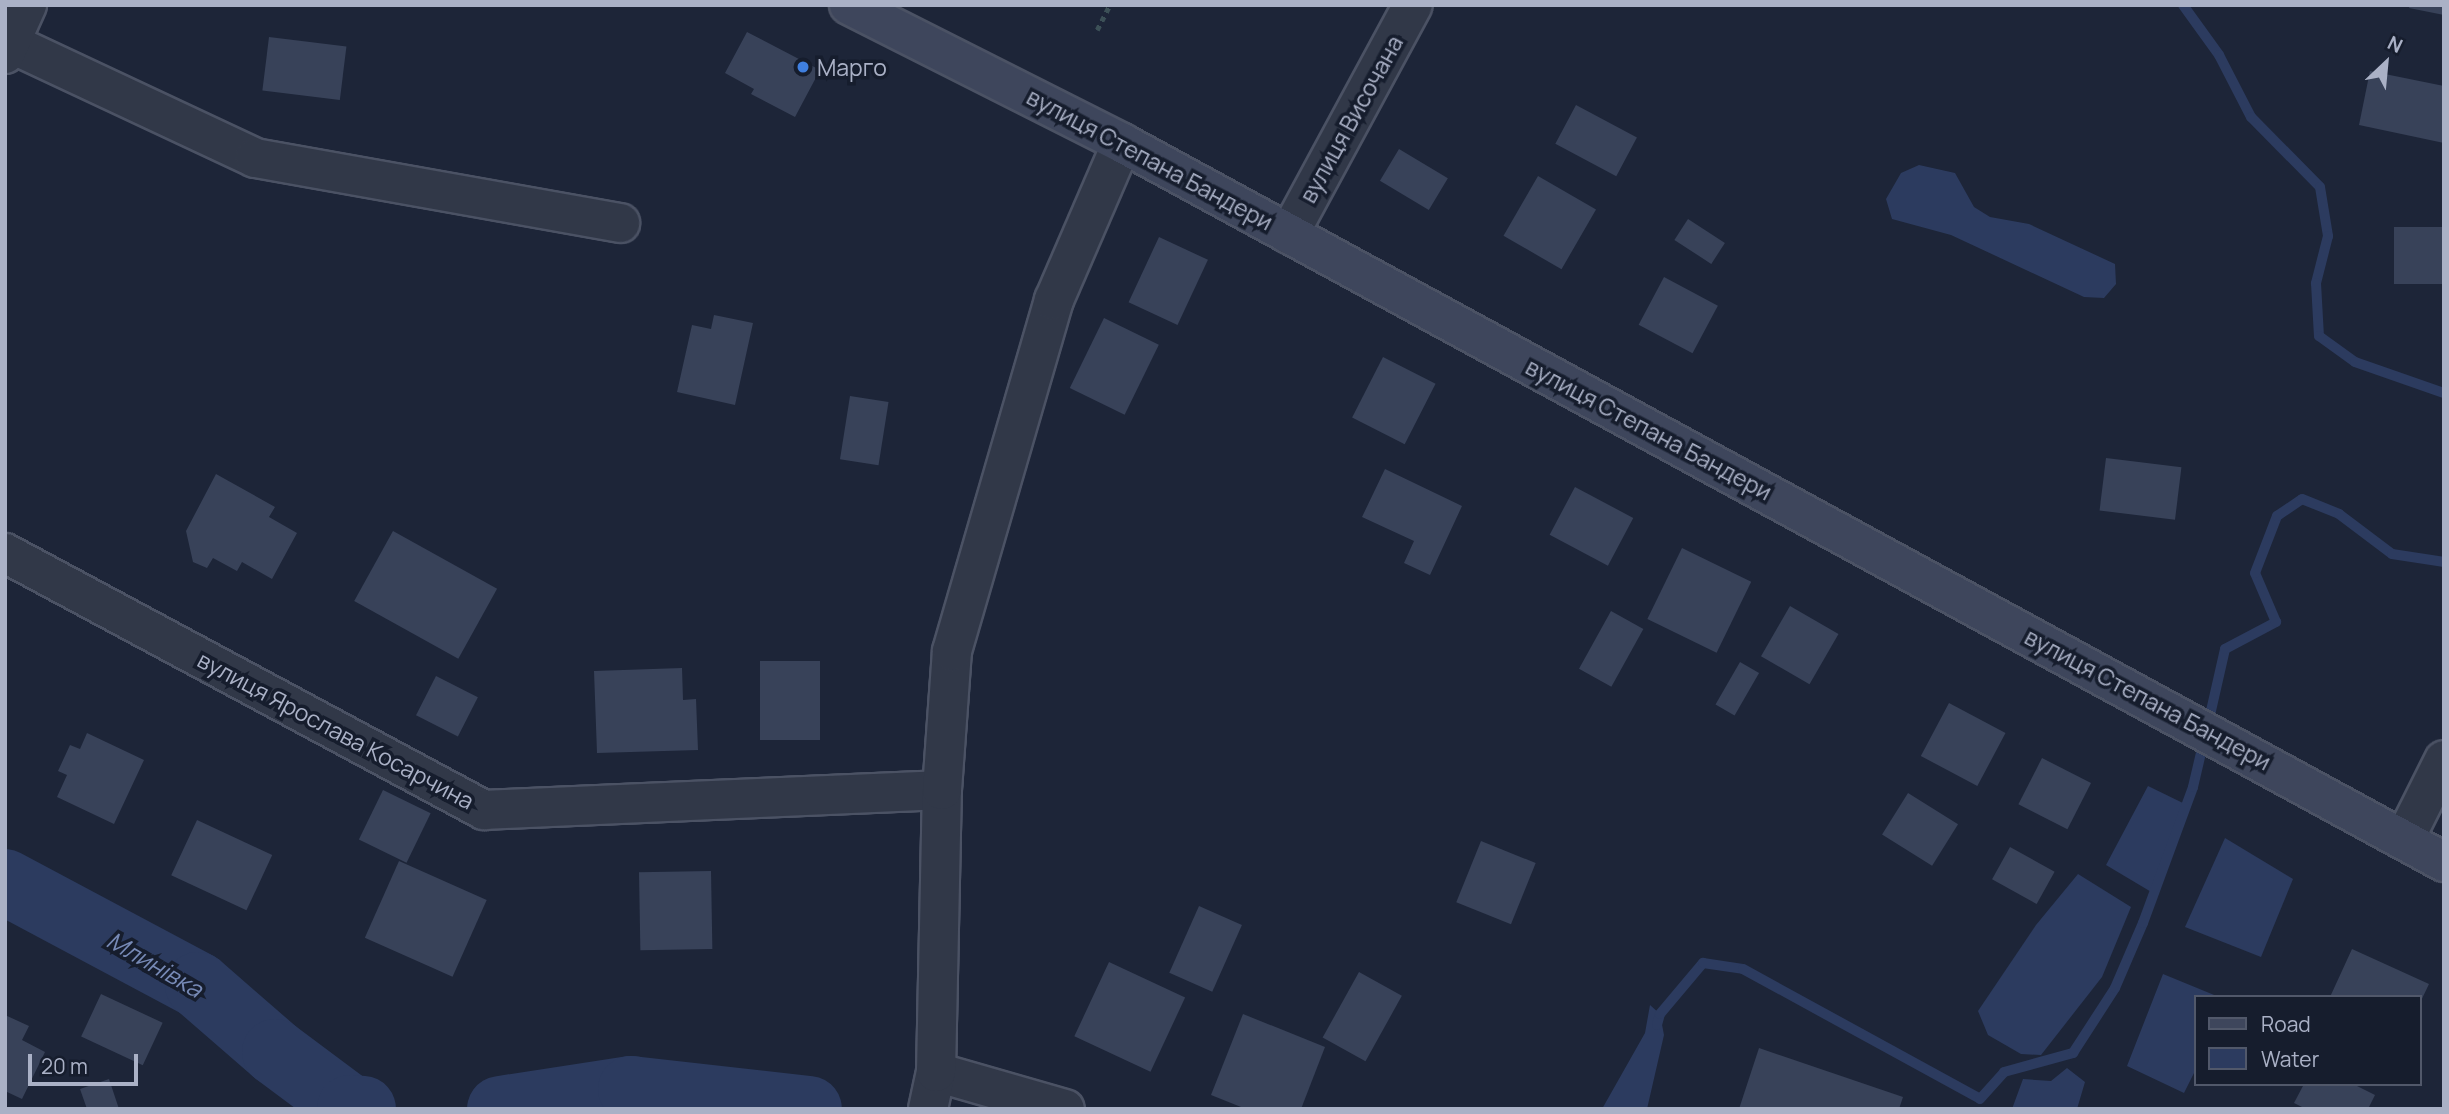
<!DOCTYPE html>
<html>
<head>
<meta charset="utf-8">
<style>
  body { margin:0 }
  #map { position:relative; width:2449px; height:1114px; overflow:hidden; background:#1d2538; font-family:Manrope,sans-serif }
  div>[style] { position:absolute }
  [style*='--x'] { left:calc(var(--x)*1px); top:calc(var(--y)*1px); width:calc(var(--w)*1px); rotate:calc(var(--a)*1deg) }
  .water>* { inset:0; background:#2c3b5f }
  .stream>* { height:10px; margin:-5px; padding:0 5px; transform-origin:5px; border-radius:5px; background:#2c3b5f }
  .river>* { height:66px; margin:-33px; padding:0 33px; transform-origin:33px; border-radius:33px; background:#2c3b5f }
  .building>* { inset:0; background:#384259; transform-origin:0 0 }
  .path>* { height:4.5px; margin-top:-2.25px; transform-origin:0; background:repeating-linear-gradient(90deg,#3c5057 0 5px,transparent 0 10px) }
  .roads { filter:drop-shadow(2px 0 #4b5264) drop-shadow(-2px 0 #4b5264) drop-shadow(0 2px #4b5264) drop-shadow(0 -2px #4b5264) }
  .street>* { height:38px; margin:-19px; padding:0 19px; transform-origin:19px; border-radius:19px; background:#313848 }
  .secondary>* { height:38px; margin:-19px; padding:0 19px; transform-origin:19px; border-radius:19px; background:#3e465c }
  .dots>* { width:19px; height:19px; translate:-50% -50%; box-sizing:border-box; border:4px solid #161d2d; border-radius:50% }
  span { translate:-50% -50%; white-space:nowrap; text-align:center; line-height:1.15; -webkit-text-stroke:7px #161d2d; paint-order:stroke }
  .poi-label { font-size:23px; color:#aab1c6 }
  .left { translate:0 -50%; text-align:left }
  .street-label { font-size:23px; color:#aab1c6 }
  .water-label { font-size:24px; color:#778ab6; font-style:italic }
  .frame { position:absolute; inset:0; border:7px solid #aab1c6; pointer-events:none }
  .legend { position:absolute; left:2194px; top:995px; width:228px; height:91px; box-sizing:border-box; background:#161d2d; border:2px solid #51586a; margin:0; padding:9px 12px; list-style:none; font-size:21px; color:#aab1c6 }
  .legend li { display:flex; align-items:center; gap:14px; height:35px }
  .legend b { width:35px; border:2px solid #51586a }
  .north { position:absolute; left:2351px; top:28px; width:70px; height:70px; -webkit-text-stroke:5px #161d2d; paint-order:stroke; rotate:26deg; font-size:19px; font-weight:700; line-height:28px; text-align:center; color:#aab1c6 }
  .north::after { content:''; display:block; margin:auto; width:24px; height:32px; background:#aab1c6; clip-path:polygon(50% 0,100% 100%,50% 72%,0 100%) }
  .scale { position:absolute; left:28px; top:1054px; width:110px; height:32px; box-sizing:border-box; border:4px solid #aab1c6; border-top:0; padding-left:9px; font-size:21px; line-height:24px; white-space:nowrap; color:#aab1c6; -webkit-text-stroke:5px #161d2d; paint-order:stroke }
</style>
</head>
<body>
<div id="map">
  <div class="water">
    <div style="clip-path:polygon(1919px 165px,1955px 173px,1974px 207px,1990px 217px,2029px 224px,2115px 264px,2116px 284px,2104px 298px,2084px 297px,1951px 235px,1892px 219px,1886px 199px,1901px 173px)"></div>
    <div style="clip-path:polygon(2148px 786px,2187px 805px,2153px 893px,2106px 865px)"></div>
    <div style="clip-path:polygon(2225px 838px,2293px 879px,2261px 957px,2185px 927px)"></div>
    <div style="clip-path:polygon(2078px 874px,2131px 907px,2102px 977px,2041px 1055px,2021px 1054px,1988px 1035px,1978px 1011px,2036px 925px)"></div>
    <div style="clip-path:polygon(2163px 974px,2219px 997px,2195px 997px,2195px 1071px,2184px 1093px,2127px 1066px)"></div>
    <div style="clip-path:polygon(1650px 1005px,1660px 1014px,1664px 1035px,1647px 1109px,1602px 1109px,1645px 1033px)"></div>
    <div style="clip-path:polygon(2067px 1068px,2085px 1082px,2077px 1109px,2012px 1109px,2023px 1079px,2051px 1081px)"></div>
  </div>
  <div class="stream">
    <div style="--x:2183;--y:5;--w:62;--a:54.2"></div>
    <div style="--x:2219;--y:55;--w:70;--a:62.7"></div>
    <div style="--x:2251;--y:117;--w:98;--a:45.4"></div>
    <div style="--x:2320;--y:187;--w:50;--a:80.7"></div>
    <div style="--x:2328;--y:236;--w:49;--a:104.3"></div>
    <div style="--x:2316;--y:283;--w:53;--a:86.8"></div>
    <div style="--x:2319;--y:336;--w:44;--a:35.8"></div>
    <div style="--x:2355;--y:362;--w:94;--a:19.2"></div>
    <div style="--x:2208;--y:724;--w:77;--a:-77.2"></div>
    <div style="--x:2225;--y:649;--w:58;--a:-27.9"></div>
    <div style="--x:2276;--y:622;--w:53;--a:-113.2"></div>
    <div style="--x:2255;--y:573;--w:61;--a:-68.9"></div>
    <div style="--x:2277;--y:516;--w:30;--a:-34"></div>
    <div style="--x:2302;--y:499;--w:40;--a:22"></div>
    <div style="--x:2339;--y:514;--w:66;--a:37"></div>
    <div style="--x:2392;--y:554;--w:53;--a:8.7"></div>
    <div style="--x:1657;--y:1025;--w:11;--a:-75"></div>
    <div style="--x:1660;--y:1014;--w:67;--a:-49.9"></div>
    <div style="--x:1703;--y:963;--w:40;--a:8.5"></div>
    <div style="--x:1743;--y:969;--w:270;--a:28.7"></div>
    <div style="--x:1980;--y:1099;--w:36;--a:-48"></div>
    <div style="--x:2004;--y:1072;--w:72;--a:-15.4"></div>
    <div style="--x:2073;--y:1053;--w:77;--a:-57.1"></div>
    <div style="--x:2115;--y:988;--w:71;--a:-66.7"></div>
    <div style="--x:2143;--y:923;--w:145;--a:-69.8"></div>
    <div style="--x:2193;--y:787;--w:48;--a:-76.8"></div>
  </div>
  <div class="river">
    <div style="--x:5;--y:882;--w:219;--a:28.1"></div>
    <div style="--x:198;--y:985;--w:102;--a:41"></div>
    <div style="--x:275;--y:1052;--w:94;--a:36.7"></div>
    <div style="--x:350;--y:1108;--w:13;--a:4"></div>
    <div style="--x:500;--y:1109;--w:133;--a:-8.7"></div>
    <div style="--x:631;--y:1089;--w:179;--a:6.4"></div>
  </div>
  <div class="building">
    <div style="clip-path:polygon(2410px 5px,2444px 5px,2444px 15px,2409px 8px)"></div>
    <div style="clip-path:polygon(747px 32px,820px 70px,795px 117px,751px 94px,754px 89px,725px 73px)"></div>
    <div style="left:269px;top:37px;width:78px;height:54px;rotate:7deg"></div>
    <div style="clip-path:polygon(2370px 71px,2444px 86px,2444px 143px,2359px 125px)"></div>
    <div style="left:1576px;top:105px;width:69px;height:44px;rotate:28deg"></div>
    <div style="left:1399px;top:149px;width:57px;height:37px;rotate:31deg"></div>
    <div style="left:1538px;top:176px;width:67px;height:69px;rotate:30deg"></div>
    <div style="left:1688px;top:219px;width:44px;height:25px;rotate:33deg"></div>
    <div style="left:2444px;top:227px;width:57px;height:50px;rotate:90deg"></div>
    <div style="left:1159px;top:237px;width:54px;height:72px;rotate:25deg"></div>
    <div style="left:1664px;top:277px;width:61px;height:54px;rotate:28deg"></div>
    <div style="clip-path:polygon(714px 315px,753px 323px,735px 405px,677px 392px,692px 325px,711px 329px)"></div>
    <div style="left:1104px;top:318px;width:61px;height:78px;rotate:26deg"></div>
    <div style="left:1383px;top:357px;width:59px;height:68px;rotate:27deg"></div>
    <div style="left:850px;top:396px;width:39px;height:64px;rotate:9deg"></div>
    <div style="left:2106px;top:458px;width:76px;height:53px;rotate:7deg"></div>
    <div style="clip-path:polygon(1385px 469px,1462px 506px,1430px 575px,1404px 563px,1414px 541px,1362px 517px)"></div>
    <div style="clip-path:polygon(216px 474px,275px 507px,269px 517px,297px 533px,272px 579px,242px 562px,237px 571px,213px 558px,207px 568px,193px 562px,186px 531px)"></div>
    <div style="left:1575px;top:487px;width:66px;height:54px;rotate:28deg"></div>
    <div style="left:393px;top:531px;width:119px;height:80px;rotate:29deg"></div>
    <div style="left:1682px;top:548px;width:77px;height:79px;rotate:26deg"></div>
    <div style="left:1790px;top:606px;width:56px;height:58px;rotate:30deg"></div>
    <div style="left:1611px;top:611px;width:37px;height:66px;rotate:29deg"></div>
    <div style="left:820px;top:661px;width:79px;height:60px;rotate:90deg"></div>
    <div style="left:1740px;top:662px;width:22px;height:49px;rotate:30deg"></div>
    <div style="clip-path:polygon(682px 668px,683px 700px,696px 699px,698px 750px,597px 753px,594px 671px)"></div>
    <div style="left:436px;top:676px;width:47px;height:44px;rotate:27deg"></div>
    <div style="left:1949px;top:703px;width:64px;height:60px;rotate:28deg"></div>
    <div style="clip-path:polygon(87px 733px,144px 760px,114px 824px,57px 797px,67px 775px,58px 771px,70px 745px,80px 749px)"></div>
    <div style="left:2042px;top:758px;width:55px;height:52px;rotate:27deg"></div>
    <div style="left:383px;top:790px;width:53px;height:55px;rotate:26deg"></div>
    <div style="left:1908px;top:793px;width:59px;height:49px;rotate:32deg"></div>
    <div style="left:197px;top:820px;width:83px;height:61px;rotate:25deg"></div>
    <div style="left:1481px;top:841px;width:59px;height:66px;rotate:22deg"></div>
    <div style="left:2010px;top:847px;width:51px;height:37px;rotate:29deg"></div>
    <div style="left:399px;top:861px;width:96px;height:84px;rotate:24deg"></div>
    <div style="left:711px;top:871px;width:78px;height:72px;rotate:89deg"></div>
    <div style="left:1199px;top:906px;width:47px;height:73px;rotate:24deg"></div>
    <div style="clip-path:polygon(2352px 949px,2429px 984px,2419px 1005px,2419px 997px,2330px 997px)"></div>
    <div style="left:1109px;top:962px;width:84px;height:82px;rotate:25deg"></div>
    <div style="left:1359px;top:972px;width:49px;height:75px;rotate:29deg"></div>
    <div style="left:101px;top:994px;width:68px;height:47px;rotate:25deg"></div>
    <div style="clip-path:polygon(1243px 1014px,1325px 1047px,1301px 1109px,1246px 1109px,1211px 1095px)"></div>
    <div style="clip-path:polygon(5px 1015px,29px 1026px,22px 1040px,45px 1052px,22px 1099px,5px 1091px)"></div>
    <div style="clip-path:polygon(1759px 1048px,1903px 1097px,1899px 1109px,1739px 1109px)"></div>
    <div style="clip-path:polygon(109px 1079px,119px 1109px,87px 1109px,80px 1089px)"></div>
    <div style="clip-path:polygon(2304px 1084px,2353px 1084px,2375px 1095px,2368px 1109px,2306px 1109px,2294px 1103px)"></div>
  </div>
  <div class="path">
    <div style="--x:1097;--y:30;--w:28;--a:-63"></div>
  </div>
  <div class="roads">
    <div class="street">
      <div style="--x:10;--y:43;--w:271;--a:25.1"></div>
      <div style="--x:255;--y:158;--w:371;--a:10.1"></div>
      <div style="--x:5;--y:54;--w:54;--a:-65.8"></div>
      <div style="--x:1289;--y:234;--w:260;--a:-61.6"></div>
      <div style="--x:5;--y:553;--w:544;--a:28.22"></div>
      <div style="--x:484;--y:810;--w:458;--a:-2.5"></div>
      <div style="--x:2405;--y:838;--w:87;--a:-63.4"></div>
      <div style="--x:936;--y:1072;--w:134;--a:16"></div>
      <div style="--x:928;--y:1109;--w:38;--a:-78"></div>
      <div style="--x:936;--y:1072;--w:282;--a:-88.8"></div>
      <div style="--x:942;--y:790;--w:139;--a:-85.9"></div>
      <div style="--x:952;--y:651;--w:366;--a:-73.8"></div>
      <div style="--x:1054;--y:300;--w:171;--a:-66.6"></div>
    </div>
    <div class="secondary">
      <div style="--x:849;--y:5;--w:306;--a:26.8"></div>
      <div style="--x:1122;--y:143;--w:1505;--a:28.54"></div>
    </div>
  </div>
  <div class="dots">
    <div style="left:803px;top:67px;background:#3f7fe0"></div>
  </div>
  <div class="poi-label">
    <span class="left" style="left:817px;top:67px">Марго</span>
  </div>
  <div class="street-label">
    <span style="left:1351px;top:119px;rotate:-61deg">вулиця Височана</span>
    <span style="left:1150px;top:159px;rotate:28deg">вулиця Степана Бандери</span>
    <span style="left:1649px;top:429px;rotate:28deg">вулиця Степана Бандери</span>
    <span style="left:2148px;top:699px;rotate:28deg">вулиця Степана Бандери</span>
    <span style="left:336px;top:730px;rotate:28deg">вулиця Ярослава Косарчина</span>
  </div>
  <div class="water-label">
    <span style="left:155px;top:964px;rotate:30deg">Млинівка</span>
  </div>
  <div class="frame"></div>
  <ul class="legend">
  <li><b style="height:9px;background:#3e465c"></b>Road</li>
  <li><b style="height:19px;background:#2c3b5f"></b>Water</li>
  </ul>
  <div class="north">N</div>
  <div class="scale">20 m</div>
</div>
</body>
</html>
